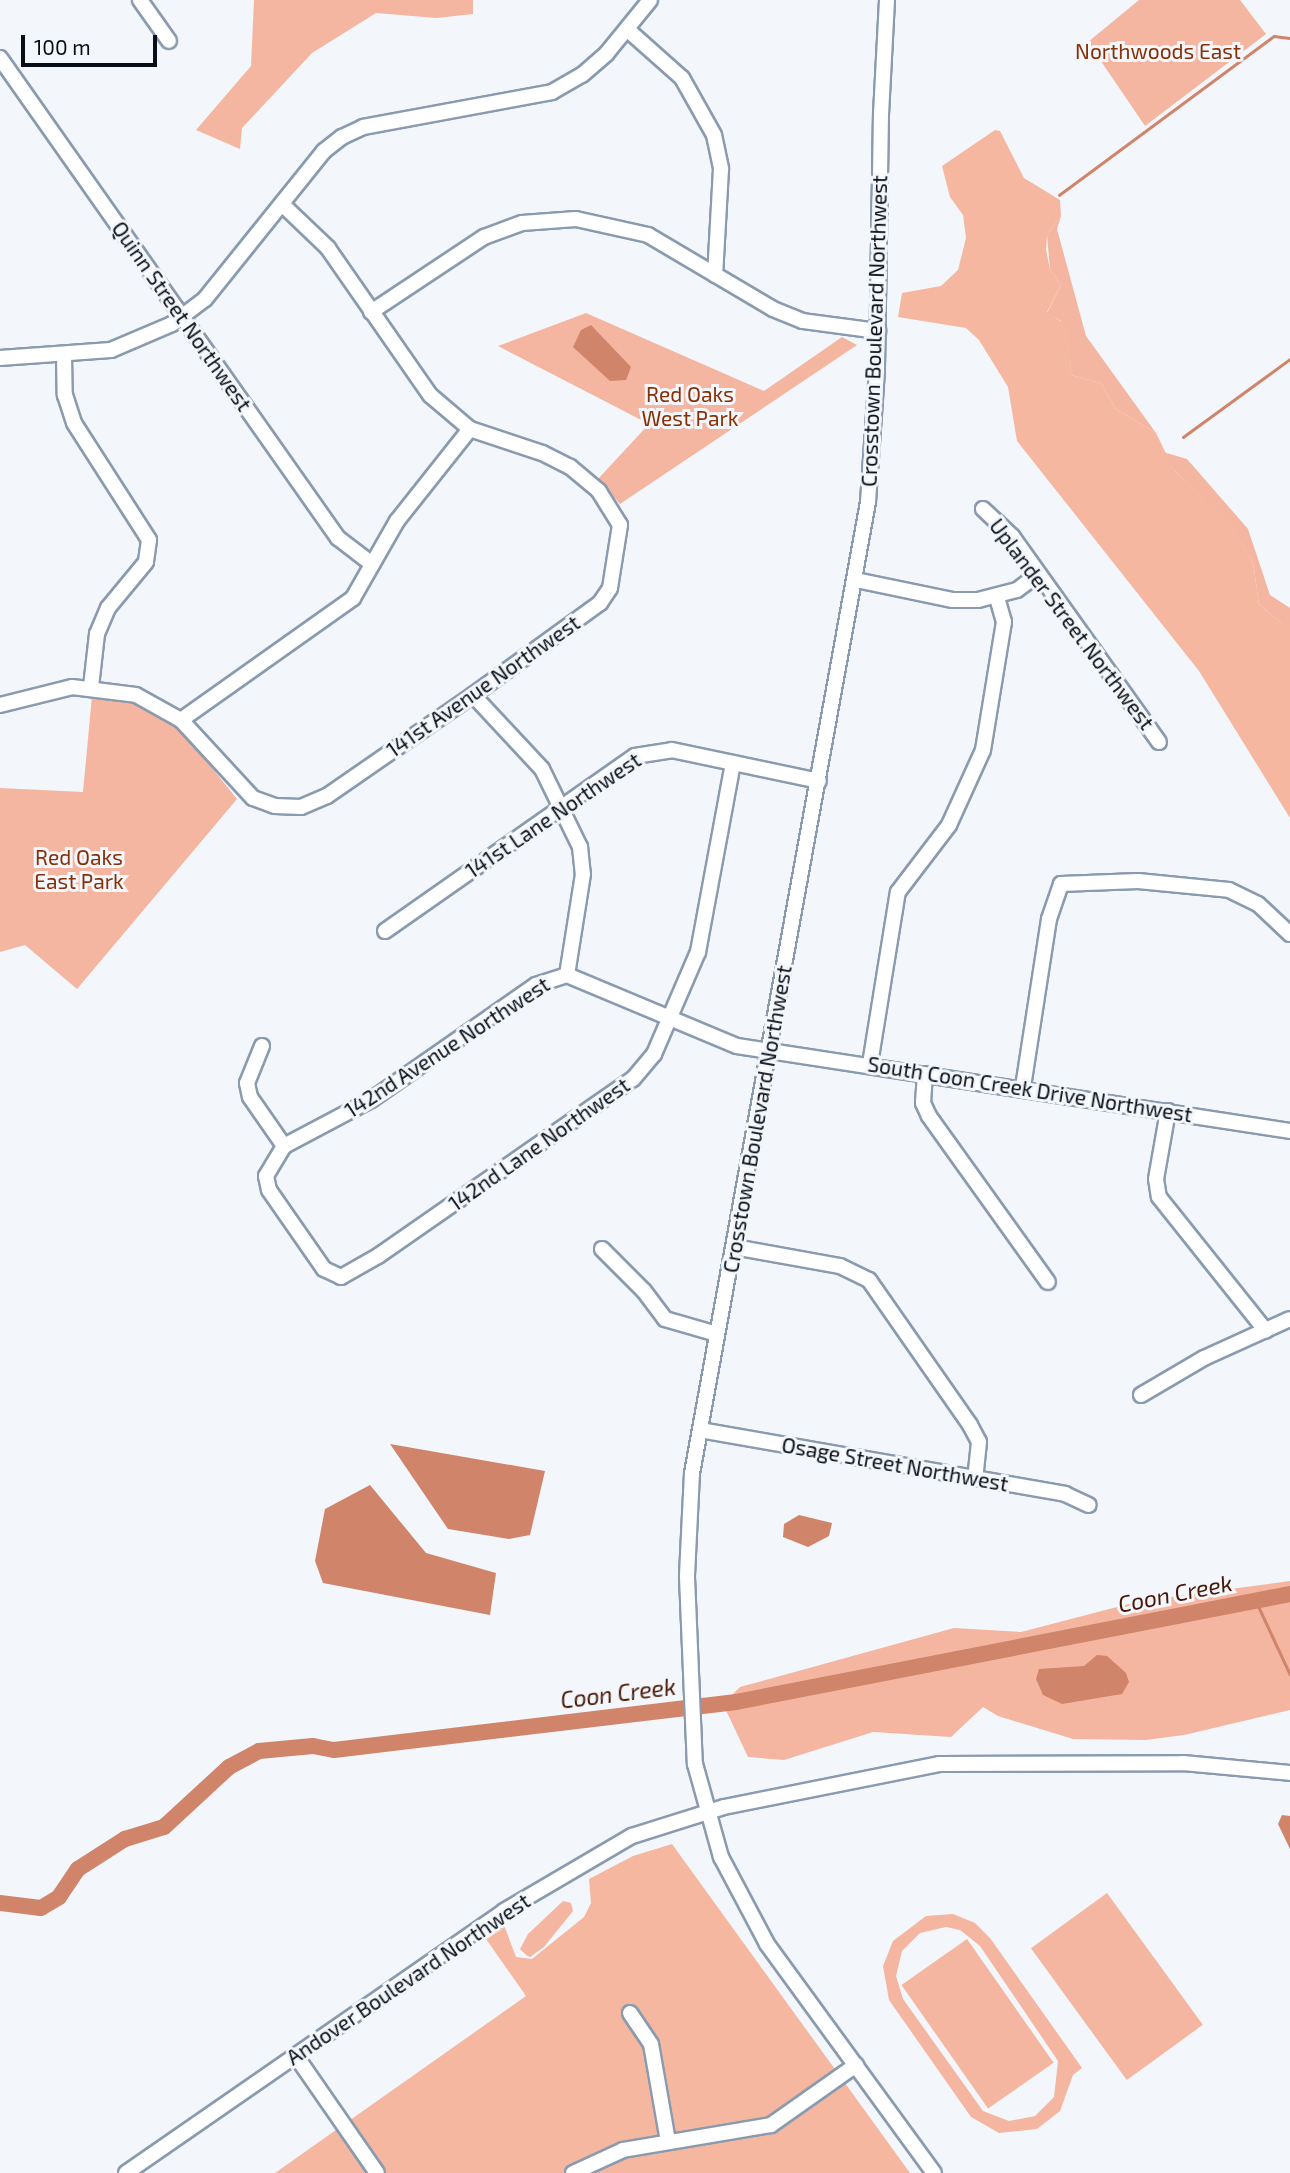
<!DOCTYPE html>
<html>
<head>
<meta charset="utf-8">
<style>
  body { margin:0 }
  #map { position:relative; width:1290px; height:2173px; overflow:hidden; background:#f3f6fb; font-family:"Exo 2",sans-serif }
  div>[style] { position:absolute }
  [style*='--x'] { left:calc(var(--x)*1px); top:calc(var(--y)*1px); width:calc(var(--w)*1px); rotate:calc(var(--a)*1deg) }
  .green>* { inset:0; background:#f4b6a0; transform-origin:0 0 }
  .forest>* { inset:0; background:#f6b7a0 }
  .water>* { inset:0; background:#d0846a }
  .stream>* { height:2.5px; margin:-1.25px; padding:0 1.25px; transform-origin:1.25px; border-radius:1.25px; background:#d0846a }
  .river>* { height:16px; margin:-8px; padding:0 8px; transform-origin:8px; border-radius:8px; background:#d0846a }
  .roads { filter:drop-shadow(2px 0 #8a9baf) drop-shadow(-2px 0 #8a9baf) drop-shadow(0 2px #8a9baf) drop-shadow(0 -2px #8a9baf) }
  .minor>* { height:14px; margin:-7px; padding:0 7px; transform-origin:7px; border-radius:7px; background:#fff }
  span { translate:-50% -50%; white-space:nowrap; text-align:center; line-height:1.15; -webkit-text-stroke:6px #f3f6fb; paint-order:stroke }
  .park-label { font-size:21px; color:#882f05 }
  .street-label { font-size:21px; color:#080e15 }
  .water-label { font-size:23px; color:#481806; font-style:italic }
  .scale { position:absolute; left:21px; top:35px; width:136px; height:32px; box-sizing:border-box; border:4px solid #080e15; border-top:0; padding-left:9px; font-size:21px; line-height:24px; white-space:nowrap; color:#080e15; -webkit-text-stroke:5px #f3f6fb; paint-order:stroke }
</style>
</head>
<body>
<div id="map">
  <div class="green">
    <div style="clip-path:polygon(254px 0,473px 0,473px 14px,436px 18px,376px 13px,312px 53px,242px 128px,240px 149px,196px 130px,251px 66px)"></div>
    <div style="clip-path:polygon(1139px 0,1240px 0,1266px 34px,1145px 126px,1088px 42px)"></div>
    <div style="clip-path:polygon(1061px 216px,1057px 229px,1086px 336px,1156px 433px,1116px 409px,1101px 383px,1071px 375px,1069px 344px,1061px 321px,1047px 313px,1061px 285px,1050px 270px,1047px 235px)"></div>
    <div style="clip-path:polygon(586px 313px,764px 391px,842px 337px,857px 345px,620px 504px,598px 479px,649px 424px,498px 346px)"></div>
    <div style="clip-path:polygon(1163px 452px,1187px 459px,1248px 529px,1270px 595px,1290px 608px,1290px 623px,1281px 623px,1259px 604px,1253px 562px,1229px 523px,1174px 470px)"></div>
    <div style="clip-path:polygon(92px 696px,129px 702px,158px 714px,184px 733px,237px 799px,77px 989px,25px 945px,0 952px,0 788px,83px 792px)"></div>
    <div style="clip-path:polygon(1290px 1581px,1290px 1710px,1184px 1735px,1146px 1740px,1073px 1739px,998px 1716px,983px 1707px,951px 1737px,873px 1732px,784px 1760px,748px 1757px,723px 1704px,740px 1687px,954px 1628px,1021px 1632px,1140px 1601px)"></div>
    <div style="left:1107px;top:1893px;width:163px;height:94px;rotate:54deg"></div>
    <div style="clip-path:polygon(563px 1901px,571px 1903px,573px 1911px,544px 1947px,530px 1957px,526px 1955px,520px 1949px,528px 1934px)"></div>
    <div style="clip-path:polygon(evenodd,953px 1914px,975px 1923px,990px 1938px,1082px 2068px,1073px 2075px,1060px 2111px,1037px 2129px,999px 2133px,971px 2117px,889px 2000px,883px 1966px,893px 1941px,926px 1916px,953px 1914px,946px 1927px,960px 1930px,980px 1946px,1058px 2061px,1054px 2097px,1035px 2116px,1009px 2121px,983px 2111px,903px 1999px,896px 1976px,902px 1951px,920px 1933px,946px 1927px)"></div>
    <div style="left:967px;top:1939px;width:151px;height:80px;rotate:55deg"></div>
  </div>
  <div class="forest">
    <div style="clip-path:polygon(995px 130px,1000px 131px,1024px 178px,1060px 200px,1061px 216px,1047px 235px,1046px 249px,1050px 270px,1061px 285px,1047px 312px,1069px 327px,1071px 375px,1101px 383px,1116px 409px,1156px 433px,1174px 470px,1229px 522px,1253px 562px,1259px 604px,1281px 623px,1290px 623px,1290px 818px,1199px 671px,1017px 441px,1008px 387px,979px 340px,966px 328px,898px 317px,902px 293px,941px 286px,958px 270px,966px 238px,963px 215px,950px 197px,942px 166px)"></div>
    <div style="clip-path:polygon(672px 1844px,910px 2173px,275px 2173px,526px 1996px,486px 1939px,504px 1925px,516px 1957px,532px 1959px,584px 1917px,591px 1903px,589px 1879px,633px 1856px)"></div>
  </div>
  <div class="water">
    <div style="clip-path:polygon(591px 325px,631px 367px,626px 380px,610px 381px,573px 347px,581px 330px)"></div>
    <div style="clip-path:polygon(390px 1444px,545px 1471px,530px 1535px,509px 1539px,448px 1529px)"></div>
    <div style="clip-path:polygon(370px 1485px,426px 1553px,496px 1573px,490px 1615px,323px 1583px,315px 1561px,325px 1509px)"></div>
    <div style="clip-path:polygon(799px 1515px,832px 1523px,829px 1536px,808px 1547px,783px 1537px,784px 1524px)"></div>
    <div style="clip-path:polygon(1097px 1655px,1107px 1656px,1126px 1673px,1129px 1682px,1122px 1694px,1062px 1704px,1043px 1695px,1036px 1679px,1039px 1669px,1084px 1666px)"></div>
    <div style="clip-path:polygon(1282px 1815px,1290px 1816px,1290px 1849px,1278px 1824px)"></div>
  </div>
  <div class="stream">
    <div style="--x:1059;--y:195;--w:267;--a:-36.5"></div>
    <div style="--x:1274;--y:36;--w:16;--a:7"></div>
    <div style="--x:1183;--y:437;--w:132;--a:-36.1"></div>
    <div style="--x:1256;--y:1601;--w:81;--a:65"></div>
  </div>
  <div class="river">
    <div style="--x:0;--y:1903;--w:41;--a:7"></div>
    <div style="--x:41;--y:1908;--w:21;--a:-31"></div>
    <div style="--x:59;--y:1897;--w:34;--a:-56"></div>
    <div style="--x:78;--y:1869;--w:56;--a:-32.6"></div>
    <div style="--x:125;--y:1839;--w:41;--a:-17.1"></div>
    <div style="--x:164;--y:1827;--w:88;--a:-42.7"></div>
    <div style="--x:229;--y:1767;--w:34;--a:-28"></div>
    <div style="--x:259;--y:1751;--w:54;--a:-5.3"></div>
    <div style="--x:313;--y:1746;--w:21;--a:11"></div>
    <div style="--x:334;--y:1750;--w:405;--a:-6.8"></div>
    <div style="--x:736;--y:1702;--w:564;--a:-11.03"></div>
  </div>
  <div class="roads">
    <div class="minor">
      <div style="--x:140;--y:0;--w:50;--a:54.7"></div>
      <div style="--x:887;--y:0;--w:113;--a:93"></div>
      <div style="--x:881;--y:113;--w:257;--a:90.9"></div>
      <div style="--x:877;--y:370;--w:132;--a:93.9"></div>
      <div style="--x:868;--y:502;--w:987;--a:100.27"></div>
      <div style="--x:692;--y:1473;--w:104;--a:92.8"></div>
      <div style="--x:687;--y:1577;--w:187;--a:87.6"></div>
      <div style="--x:695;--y:1764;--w:97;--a:74.4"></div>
      <div style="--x:721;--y:1857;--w:98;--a:62.1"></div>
      <div style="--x:767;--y:1944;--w:283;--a:53.9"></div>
      <div style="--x:629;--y:31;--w:71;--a:41.6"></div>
      <div style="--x:682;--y:78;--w:65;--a:60.7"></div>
      <div style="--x:714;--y:135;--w:35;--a:78"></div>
      <div style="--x:721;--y:169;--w:106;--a:93.2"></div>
      <div style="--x:0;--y:58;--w:587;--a:54.85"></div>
      <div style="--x:338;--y:538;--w:43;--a:37.4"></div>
      <div style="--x:371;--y:312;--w:136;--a:-33.6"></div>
      <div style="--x:484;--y:237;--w:40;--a:-20.2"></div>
      <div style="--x:522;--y:223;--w:54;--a:-4.2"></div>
      <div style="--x:576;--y:219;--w:74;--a:12.5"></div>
      <div style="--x:648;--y:235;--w:145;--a:30.6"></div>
      <div style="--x:773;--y:309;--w:32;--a:22"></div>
      <div style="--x:803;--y:321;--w:76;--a:7.6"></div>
      <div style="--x:64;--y:356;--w:39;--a:89"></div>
      <div style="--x:65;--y:395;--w:29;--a:72"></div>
      <div style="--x:74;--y:423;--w:139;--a:57.3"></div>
      <div style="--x:149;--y:540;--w:22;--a:98"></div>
      <div style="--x:146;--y:562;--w:60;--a:129.6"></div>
      <div style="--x:108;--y:608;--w:28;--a:113"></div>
      <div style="--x:97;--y:634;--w:53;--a:96.5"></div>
      <div style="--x:0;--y:358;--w:111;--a:-4.1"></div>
      <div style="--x:111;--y:350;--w:66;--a:-23.1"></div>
      <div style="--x:172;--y:324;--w:41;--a:-37.1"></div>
      <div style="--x:205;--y:299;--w:190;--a:-51.2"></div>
      <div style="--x:324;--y:151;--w:23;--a:-38"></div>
      <div style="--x:342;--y:137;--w:23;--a:-25"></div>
      <div style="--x:363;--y:127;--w:192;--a:-10.5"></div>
      <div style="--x:552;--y:92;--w:34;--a:-30"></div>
      <div style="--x:582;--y:75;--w:33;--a:-41"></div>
      <div style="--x:607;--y:53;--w:68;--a:-50.9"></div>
      <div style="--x:983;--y:509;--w:40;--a:43"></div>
      <div style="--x:1012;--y:536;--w:253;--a:54.5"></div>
      <div style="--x:856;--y:580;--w:99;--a:11.7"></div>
      <div style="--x:953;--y:600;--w:25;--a:0"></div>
      <div style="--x:978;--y:600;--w:40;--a:-14.4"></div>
      <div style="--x:1017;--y:590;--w:26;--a:-37"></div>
      <div style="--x:473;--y:695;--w:101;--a:47"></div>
      <div style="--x:542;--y:769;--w:87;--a:64"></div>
      <div style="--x:580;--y:847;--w:27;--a:84"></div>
      <div style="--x:583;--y:874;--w:102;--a:99"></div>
      <div style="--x:0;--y:705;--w:74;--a:-14"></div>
      <div style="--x:72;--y:687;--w:64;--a:7.1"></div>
      <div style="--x:136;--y:695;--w:51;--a:29.1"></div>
      <div style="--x:181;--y:720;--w:106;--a:47.3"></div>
      <div style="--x:253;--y:798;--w:23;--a:20"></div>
      <div style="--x:275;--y:806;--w:26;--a:2"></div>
      <div style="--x:301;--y:807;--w:28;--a:-23"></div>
      <div style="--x:327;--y:796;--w:178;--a:-34.7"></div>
      <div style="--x:473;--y:695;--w:157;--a:-35.9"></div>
      <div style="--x:600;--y:603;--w:18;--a:-56"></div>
      <div style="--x:610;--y:588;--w:64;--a:-81"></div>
      <div style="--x:620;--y:525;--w:40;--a:-122"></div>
      <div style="--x:599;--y:491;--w:38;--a:-140"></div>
      <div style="--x:570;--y:467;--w:31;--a:-153"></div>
      <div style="--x:542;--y:453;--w:76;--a:-161.6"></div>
      <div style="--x:470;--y:429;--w:52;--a:-139.6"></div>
      <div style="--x:430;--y:395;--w:179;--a:-124.8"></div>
      <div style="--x:328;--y:248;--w:64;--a:-136.3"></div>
      <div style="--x:181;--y:720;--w:211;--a:-35.3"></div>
      <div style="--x:353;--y:598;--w:89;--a:-60.3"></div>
      <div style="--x:397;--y:521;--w:117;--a:-51.6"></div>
      <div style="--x:385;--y:931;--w:305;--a:-35"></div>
      <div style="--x:635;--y:756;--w:37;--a:-9"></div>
      <div style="--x:672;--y:750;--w:150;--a:11.9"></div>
      <div style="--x:262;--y:1046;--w:40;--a:112"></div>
      <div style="--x:247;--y:1083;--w:14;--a:78"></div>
      <div style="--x:250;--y:1097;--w:60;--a:55.2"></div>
      <div style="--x:870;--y:1064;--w:174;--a:-80.8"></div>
      <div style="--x:898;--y:892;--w:84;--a:-52.7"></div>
      <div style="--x:949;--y:825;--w:82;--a:-65.6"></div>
      <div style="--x:983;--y:750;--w:130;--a:-80.7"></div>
      <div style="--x:1004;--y:622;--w:25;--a:-106"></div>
      <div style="--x:925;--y:1074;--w:29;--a:94"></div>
      <div style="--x:923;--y:1103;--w:14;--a:65"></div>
      <div style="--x:929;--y:1116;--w:204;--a:54.4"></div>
      <div style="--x:1023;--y:1087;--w:170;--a:-81.2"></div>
      <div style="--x:1049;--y:919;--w:37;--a:-71"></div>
      <div style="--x:1061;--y:884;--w:77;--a:-2.2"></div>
      <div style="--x:1138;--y:881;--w:91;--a:5.6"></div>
      <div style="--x:1229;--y:890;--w:32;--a:26"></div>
      <div style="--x:1258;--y:904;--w:44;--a:43.2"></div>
      <div style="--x:1168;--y:1111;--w:69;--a:100"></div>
      <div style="--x:1156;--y:1179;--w:18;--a:81"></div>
      <div style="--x:1159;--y:1197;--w:171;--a:51.4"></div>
      <div style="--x:284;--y:1146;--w:98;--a:-27.9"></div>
      <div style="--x:371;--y:1100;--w:201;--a:-34.9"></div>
      <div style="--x:536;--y:985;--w:33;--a:-18"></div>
      <div style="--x:567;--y:975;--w:184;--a:22.7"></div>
      <div style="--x:737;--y:1046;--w:559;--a:8.74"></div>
      <div style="--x:284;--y:1146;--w:35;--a:121"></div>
      <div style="--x:266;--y:1176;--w:14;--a:78"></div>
      <div style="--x:269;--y:1190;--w:96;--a:55.2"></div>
      <div style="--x:324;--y:1269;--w:19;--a:25"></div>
      <div style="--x:341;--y:1277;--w:43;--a:-29.6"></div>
      <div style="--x:378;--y:1256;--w:310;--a:-34.8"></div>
      <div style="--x:633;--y:1079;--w:33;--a:-50"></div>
      <div style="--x:654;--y:1054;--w:111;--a:-66.7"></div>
      <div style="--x:698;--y:952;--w:192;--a:-79.5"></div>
      <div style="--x:734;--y:1247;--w:108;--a:10.2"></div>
      <div style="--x:840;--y:1266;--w:32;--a:26"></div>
      <div style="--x:869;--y:1280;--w:177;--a:55.1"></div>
      <div style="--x:970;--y:1425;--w:19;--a:62"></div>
      <div style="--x:979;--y:1442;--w:36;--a:96"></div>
      <div style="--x:602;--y:1249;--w:59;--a:45"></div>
      <div style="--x:644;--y:1291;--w:35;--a:53"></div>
      <div style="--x:665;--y:1319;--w:54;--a:16.1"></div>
      <div style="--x:1141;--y:1395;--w:73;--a:-30.4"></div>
      <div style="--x:1204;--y:1358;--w:94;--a:-24.4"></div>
      <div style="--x:700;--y:1430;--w:371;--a:9.9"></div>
      <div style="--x:1065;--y:1494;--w:26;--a:25"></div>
      <div style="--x:630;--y:2013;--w:37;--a:56"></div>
      <div style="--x:651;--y:2044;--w:98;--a:80.1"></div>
      <div style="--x:296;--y:2056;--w:142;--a:55.3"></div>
      <div style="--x:126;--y:2173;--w:460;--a:-34.7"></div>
      <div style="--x:504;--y:1911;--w:148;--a:-30.4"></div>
      <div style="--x:632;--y:1836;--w:96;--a:-17.5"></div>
      <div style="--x:724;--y:1807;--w:219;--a:-11.3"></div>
      <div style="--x:939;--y:1764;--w:244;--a:-0.2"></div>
      <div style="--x:1183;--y:1763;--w:107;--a:5.3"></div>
      <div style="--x:573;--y:2173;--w:55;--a:-24.7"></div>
      <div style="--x:623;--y:2150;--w:150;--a:-9.6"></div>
      <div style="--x:771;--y:2125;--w:104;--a:-35.2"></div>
    </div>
  </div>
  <div class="park-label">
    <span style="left:1158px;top:51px">Northwoods East</span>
    <span style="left:690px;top:406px">Red Oaks<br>West Park</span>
    <span style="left:79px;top:869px">Red Oaks<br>East Park</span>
  </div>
  <div class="street-label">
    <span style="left:182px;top:316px;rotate:55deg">Quinn Street Northwest</span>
    <span style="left:874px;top:331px;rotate:-88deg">Crosstown Boulevard Northwest</span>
    <span style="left:1072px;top:624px;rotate:53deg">Uplander Street Northwest</span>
    <span style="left:483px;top:686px;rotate:-35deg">141st Avenue Northwest</span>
    <span style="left:553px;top:815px;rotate:-34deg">141st Lane Northwest</span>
    <span style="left:447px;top:1047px;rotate:-33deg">142nd Avenue Northwest</span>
    <span style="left:1030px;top:1089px;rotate:9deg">South Coon Creek Drive Northwest</span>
    <span style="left:757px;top:1119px;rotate:-80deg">Crosstown Boulevard Northwest</span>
    <span style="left:539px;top:1144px;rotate:-35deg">142nd Lane Northwest</span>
    <span style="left:895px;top:1464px;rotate:10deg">Osage Street Northwest</span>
    <span style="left:408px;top:1979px;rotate:-34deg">Andover Boulevard Northwest</span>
  </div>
  <div class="water-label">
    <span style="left:1175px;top:1593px;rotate:-11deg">Coon Creek</span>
    <span style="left:618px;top:1693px;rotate:-7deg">Coon Creek</span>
  </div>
  <div class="scale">100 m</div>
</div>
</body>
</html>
